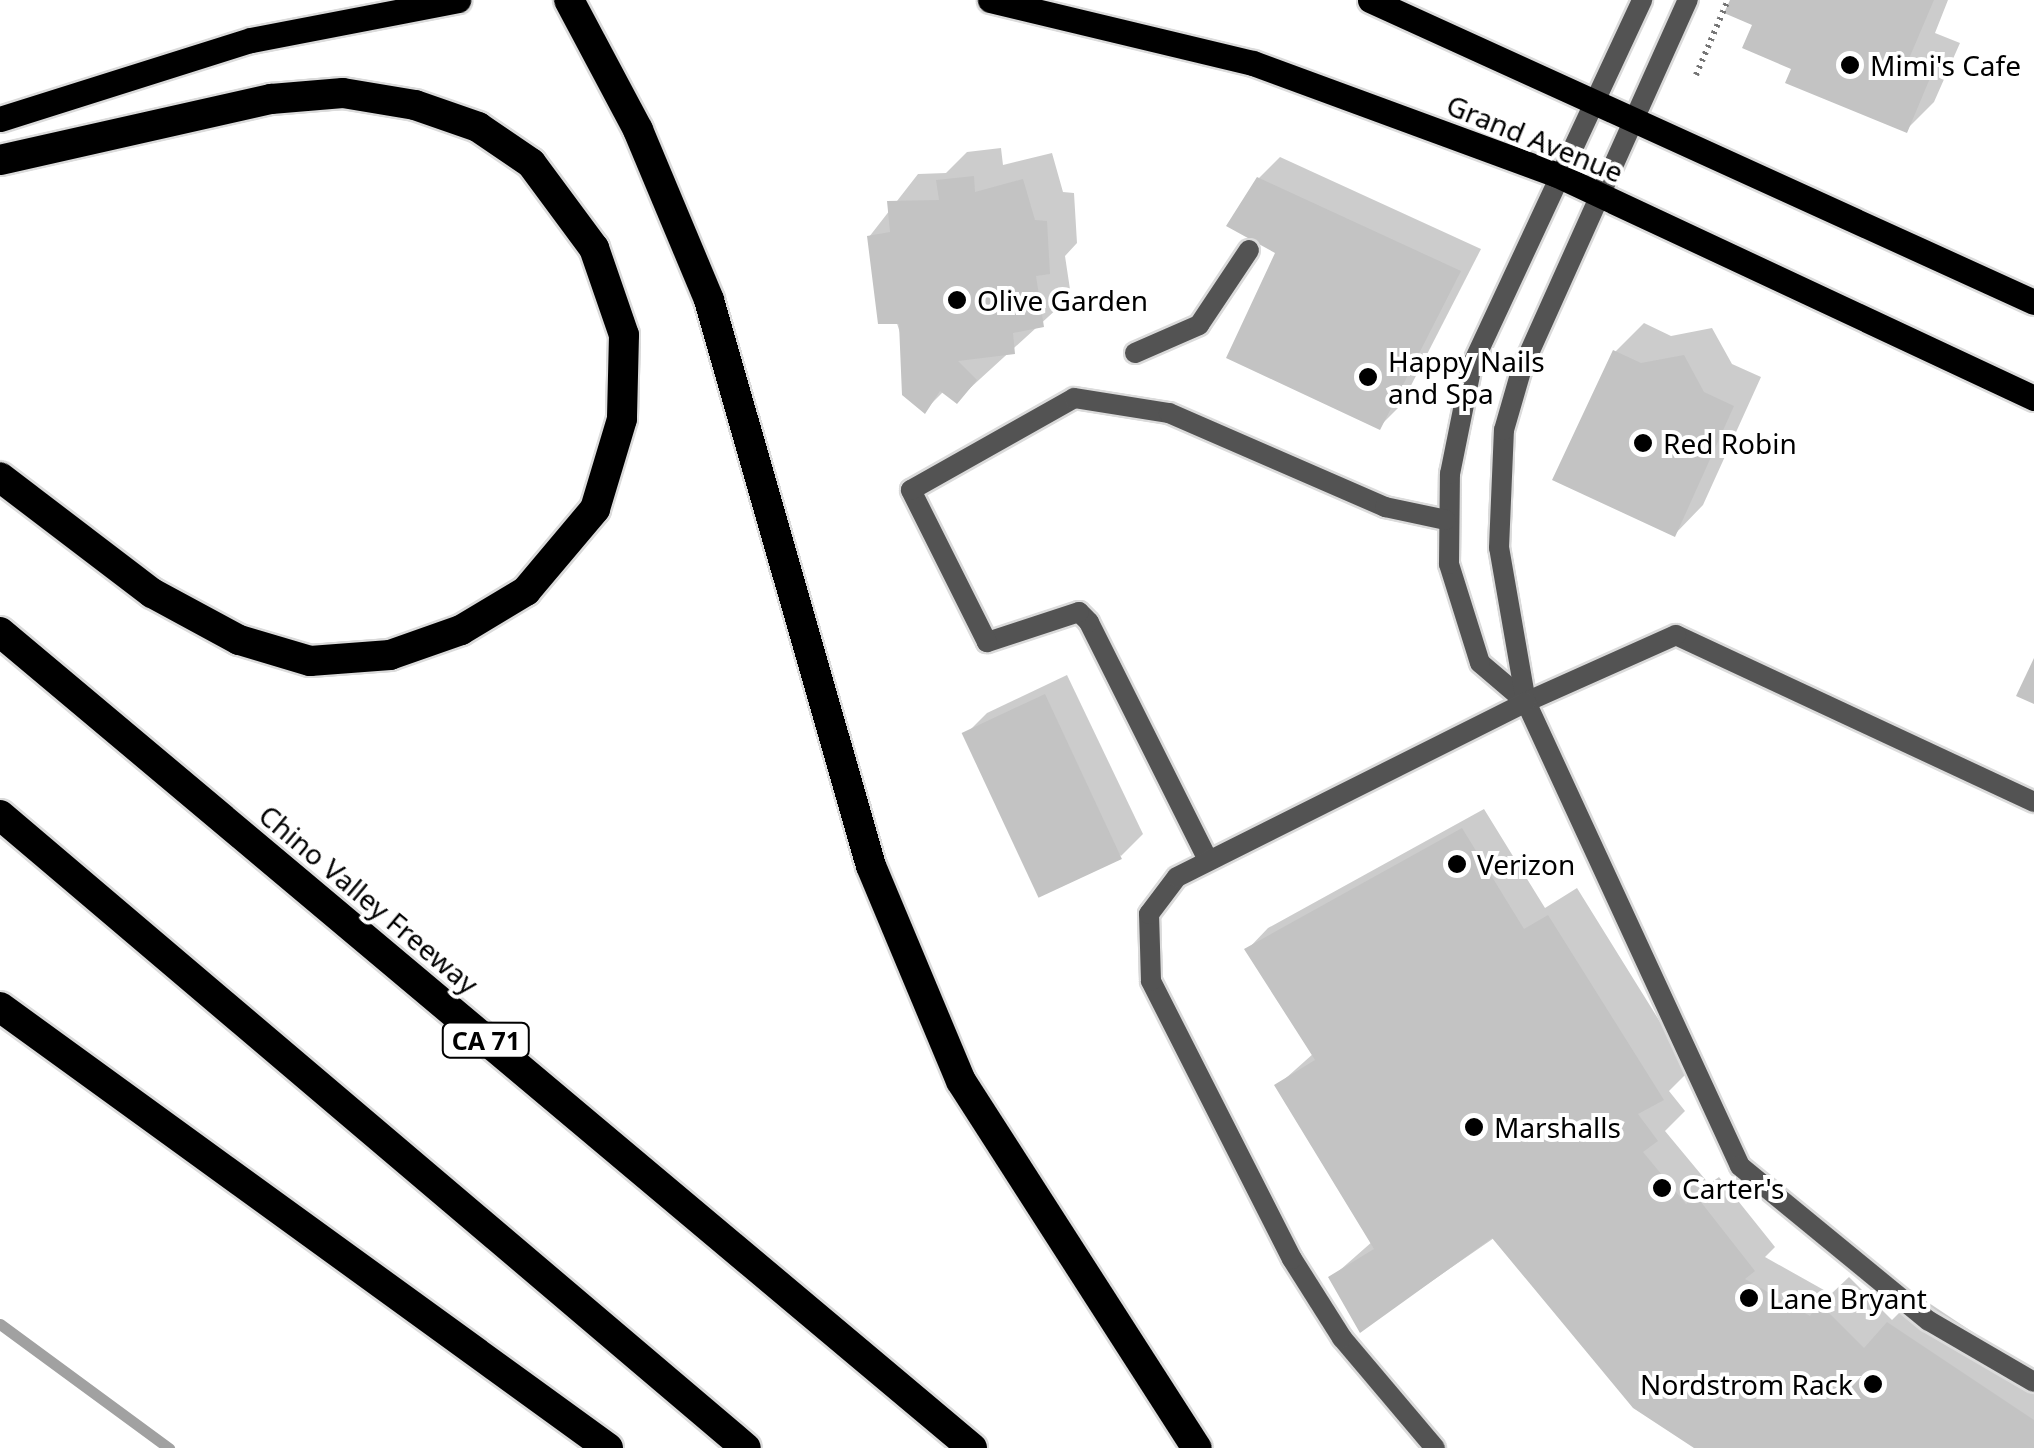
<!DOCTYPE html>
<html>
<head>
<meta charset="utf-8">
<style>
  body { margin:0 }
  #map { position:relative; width:2034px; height:1448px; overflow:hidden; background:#fff; font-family:"Noto Sans",sans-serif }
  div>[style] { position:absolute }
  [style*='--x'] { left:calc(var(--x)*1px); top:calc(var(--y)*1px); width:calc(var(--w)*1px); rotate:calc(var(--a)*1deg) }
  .shadow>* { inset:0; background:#0003 }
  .stream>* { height:11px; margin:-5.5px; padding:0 5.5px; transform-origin:5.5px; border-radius:5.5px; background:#a1a1a1 }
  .building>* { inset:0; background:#c3c3c3; transform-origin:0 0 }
  .path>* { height:6px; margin-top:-3px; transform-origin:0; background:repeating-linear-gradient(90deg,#757575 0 2.5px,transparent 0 7.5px) }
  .roads { filter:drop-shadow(2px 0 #dbdbdb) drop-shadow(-2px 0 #dbdbdb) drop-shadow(0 2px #dbdbdb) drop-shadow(0 -2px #dbdbdb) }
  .lane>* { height:20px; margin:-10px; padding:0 10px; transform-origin:10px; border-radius:10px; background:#535353 }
  .primary>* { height:25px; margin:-12.5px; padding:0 12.5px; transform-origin:12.5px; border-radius:12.5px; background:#000 }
  .highway>* { height:30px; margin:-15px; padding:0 15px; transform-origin:15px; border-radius:15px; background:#000 }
  .dots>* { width:28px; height:28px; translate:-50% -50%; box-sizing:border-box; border:5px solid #fff; border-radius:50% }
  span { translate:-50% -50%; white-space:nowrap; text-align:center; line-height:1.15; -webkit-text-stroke:8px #fff; paint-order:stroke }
  .shield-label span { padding:2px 8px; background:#fff; border:2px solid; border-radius:8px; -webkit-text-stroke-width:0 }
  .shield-label { font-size:25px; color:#000; font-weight:700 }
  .poi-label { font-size:28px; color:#000 }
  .left { translate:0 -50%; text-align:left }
  .right { translate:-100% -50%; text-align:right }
  .street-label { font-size:28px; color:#000 }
</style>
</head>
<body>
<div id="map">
  <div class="shadow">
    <div style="clip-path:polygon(1732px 0,1948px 0,1935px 33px,1960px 43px,1934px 102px,1906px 130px,1795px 67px)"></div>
    <div style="clip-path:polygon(1001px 148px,1003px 165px,1052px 153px,1063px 192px,1074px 193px,1077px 243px,1065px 256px,1071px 296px,957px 400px,944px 391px,925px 410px,869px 237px,918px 174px,946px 173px,967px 152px)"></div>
    <div style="clip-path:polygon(1280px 157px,1481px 249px,1401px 405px,1379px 427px,1259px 178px)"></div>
    <div style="clip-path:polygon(1644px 323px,1671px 336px,1712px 328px,1732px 364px,1761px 377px,1703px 505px,1675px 534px,1615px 352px)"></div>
    <div style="clip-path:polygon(1067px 675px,1143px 834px,1121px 856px,965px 735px,987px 713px)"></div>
    <div style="clip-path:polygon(1484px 809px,1545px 908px,1577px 888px,1690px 1070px,1669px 1091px,1685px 1111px,1665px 1131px,1709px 1184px,1719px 1177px,1775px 1247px,1765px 1257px,1831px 1294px,1849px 1277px,1892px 1320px,1917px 1295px,2034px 1373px,2034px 1448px,1698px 1448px,1494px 1238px,1361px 1330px,1331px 1278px,1373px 1241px,1277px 1086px,1314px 1053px,1247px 950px,1268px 928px)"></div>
  </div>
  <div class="stream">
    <div style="--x:0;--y:1324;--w:210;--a:36.3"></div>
  </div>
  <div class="building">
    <div style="clip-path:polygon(1730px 0,1934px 0,1908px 61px,1933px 71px,1907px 133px,1785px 83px,1791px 69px,1742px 48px,1752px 25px,1724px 13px)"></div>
    <div style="clip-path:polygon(974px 176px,975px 192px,1023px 179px,1035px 220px,1047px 221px,1050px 274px,1036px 276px,1044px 327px,1013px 333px,1015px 354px,958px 361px,977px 380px,957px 404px,940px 391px,925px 414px,902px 395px,899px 324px,878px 324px,867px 236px,890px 232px,887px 201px,939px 200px,936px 180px)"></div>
    <div style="clip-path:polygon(1257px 177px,1461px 271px,1380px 430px,1226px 358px,1275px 253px,1226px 226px)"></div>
    <div style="clip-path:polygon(1613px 350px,1641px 363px,1684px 355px,1704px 392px,1734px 406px,1675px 537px,1552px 480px)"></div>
    <div style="clip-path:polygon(2034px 658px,2034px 704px,2016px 696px)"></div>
    <div style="left:1045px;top:694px;width:182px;height:92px;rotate:65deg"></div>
    <div style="clip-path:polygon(1462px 828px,1524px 929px,1548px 915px,1664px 1100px,1638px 1114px,1658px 1141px,1643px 1152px,1686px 1204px,1697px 1197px,1755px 1271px,1745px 1279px,1810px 1316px,1819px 1303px,1864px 1348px,1887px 1322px,2034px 1420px,2034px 1448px,1694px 1448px,1633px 1408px,1492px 1238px,1360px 1333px,1328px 1277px,1374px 1249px,1274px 1085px,1315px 1060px,1244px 949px)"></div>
  </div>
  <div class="path">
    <div style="--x:1696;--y:75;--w:82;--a:-66.9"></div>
  </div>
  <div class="roads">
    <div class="lane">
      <div style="--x:1135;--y:353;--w:70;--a:-23.6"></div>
      <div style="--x:1199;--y:325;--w:90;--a:-56.3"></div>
      <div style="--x:1526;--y:702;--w:60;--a:-139.7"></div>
      <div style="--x:1480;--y:663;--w:104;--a:-107.4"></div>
      <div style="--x:1449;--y:564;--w:90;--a:-89.4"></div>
      <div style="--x:1450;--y:474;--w:111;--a:-78.6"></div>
      <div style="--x:1472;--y:365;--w:403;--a:-65"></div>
      <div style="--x:1526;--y:702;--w:156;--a:-99.9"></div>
      <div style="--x:1499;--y:548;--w:118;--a:-87.6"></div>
      <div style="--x:1504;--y:430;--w:61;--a:-73.9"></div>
      <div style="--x:1521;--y:371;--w:407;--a:-65.8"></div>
      <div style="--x:2034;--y:802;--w:395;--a:-155"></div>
      <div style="--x:1676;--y:635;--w:164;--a:155.9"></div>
      <div style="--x:1526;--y:702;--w:511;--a:65.24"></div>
      <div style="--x:1740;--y:1166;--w:244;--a:39.4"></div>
      <div style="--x:1929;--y:1321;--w:121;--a:30.2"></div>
      <div style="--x:1208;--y:860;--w:266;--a:-116.6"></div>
      <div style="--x:1089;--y:622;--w:14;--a:-135"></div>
      <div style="--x:1079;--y:612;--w:97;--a:161.9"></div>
      <div style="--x:987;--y:642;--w:170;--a:-116.6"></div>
      <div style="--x:911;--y:490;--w:187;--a:-29.4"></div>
      <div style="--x:1074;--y:398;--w:96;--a:9"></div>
      <div style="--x:1169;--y:413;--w:236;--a:23.5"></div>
      <div style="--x:1385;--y:507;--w:62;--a:12"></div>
      <div style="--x:1435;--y:1448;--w:144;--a:-130.2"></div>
      <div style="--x:1342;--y:1338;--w:93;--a:-122.3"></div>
      <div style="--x:1292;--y:1259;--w:312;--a:-116.9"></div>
      <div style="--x:1151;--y:981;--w:67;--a:-91.7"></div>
      <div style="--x:1149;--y:914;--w:46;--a:-52.9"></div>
      <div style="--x:1177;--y:877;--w:390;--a:-26.6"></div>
    </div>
    <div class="primary">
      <div style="--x:990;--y:0;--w:270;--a:13.5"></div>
      <div style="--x:1253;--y:63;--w:322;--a:20.2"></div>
      <div style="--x:1555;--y:174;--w:529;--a:25.06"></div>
      <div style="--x:1370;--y:0;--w:729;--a:24.46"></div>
      <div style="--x:0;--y:119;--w:263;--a:-17.5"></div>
      <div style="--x:251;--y:40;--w:211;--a:-10.9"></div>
    </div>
    <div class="highway">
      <div style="--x:569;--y:0;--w:147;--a:62"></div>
      <div style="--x:638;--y:130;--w:184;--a:67.3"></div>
      <div style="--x:709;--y:300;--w:589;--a:74.03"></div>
      <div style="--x:871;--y:866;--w:233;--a:67.3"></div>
      <div style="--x:961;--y:1081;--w:436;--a:57.3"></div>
      <div style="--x:0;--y:160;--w:278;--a:-12.7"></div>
      <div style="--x:271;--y:99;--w:72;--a:-4.8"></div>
      <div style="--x:343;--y:93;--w:73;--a:9.5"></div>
      <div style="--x:415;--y:105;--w:67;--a:19.2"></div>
      <div style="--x:478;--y:127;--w:64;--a:34.2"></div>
      <div style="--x:531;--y:163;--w:106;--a:53.5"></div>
      <div style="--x:594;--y:248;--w:92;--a:71"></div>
      <div style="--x:624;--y:335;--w:84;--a:91.4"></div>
      <div style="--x:622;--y:419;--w:94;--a:106.7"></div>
      <div style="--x:595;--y:509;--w:107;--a:130.1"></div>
      <div style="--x:526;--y:591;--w:76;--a:149"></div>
      <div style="--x:461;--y:630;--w:75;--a:160.6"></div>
      <div style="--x:390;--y:655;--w:80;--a:175.7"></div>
      <div style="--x:310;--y:661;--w:74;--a:-163.5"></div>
      <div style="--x:239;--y:640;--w:99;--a:-151.6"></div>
      <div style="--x:152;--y:593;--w:191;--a:-142.7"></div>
      <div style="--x:0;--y:632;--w:1269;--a:40.01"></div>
      <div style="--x:0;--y:815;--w:978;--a:40.32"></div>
      <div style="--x:0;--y:1007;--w:751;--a:35.95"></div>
    </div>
  </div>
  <div class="dots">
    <div style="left:1850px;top:65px;background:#000"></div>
    <div style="left:957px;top:300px;background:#000"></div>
    <div style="left:1368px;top:377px;background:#000"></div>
    <div style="left:1643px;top:443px;background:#000"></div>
    <div style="left:1457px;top:864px;background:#000"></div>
    <div style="left:1474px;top:1127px;background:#000"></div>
    <div style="left:1662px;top:1188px;background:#000"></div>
    <div style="left:1749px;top:1298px;background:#000"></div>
    <div style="left:1873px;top:1384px;background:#000"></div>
  </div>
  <div class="shield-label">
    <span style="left:486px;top:1040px">CA 71</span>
  </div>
  <div class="poi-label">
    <span class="left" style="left:1870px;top:65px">Mimi's Cafe</span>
    <span class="left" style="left:977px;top:300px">Olive Garden</span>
    <span class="left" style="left:1388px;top:377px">Happy Nails<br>and Spa</span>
    <span class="left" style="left:1663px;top:443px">Red Robin</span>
    <span class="left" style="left:1477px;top:864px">Verizon</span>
    <span class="left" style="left:1494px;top:1127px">Marshalls</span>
    <span class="left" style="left:1682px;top:1188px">Carter's</span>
    <span class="left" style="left:1769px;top:1298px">Lane Bryant</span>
    <span class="right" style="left:1853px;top:1384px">Nordstrom Rack</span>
  </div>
  <div class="street-label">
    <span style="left:1535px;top:138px;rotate:22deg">Grand Avenue</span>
    <span style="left:369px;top:899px;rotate:40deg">Chino Valley Freeway</span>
  </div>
</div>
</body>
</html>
